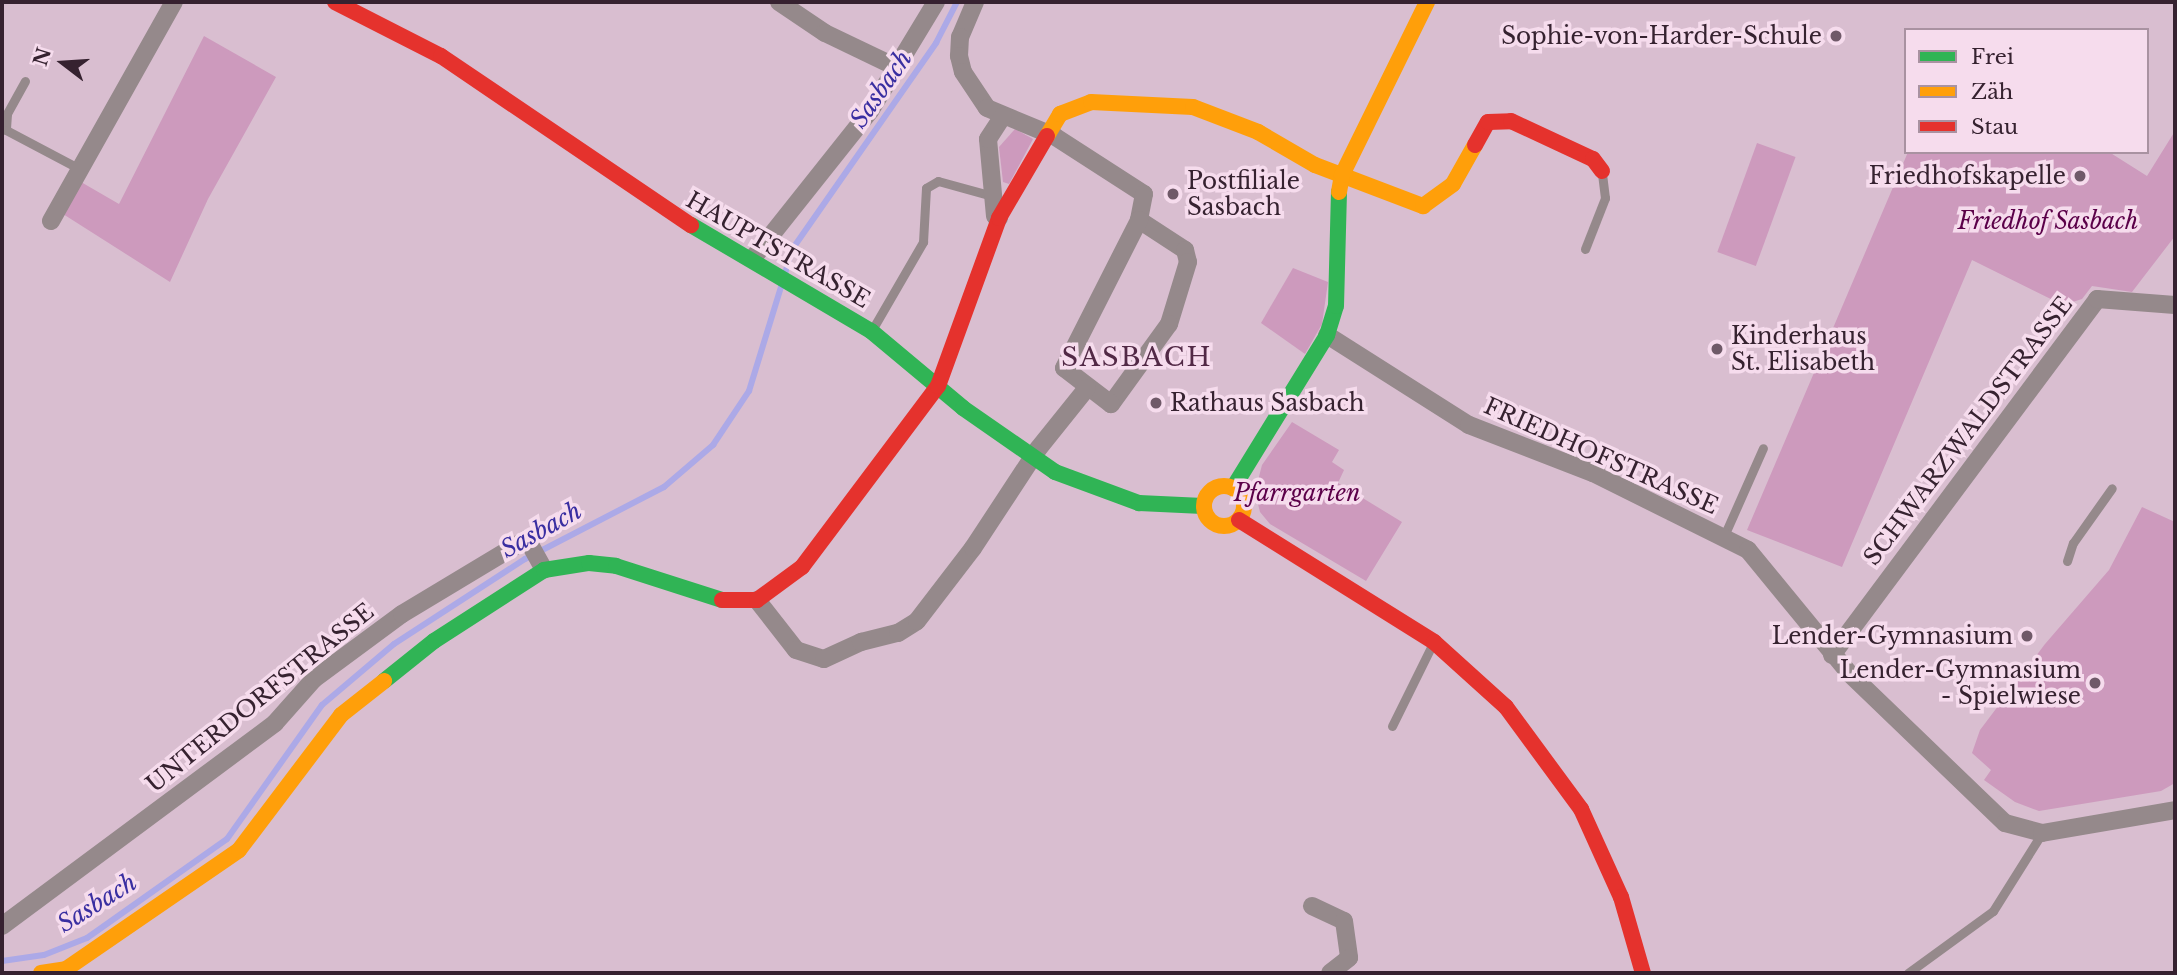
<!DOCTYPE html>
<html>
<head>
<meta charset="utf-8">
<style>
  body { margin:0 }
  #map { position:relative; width:2177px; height:975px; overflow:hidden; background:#d9bed0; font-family:"Libre Baskerville",serif }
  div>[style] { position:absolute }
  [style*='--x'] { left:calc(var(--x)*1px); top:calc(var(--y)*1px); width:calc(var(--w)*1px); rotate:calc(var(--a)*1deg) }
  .green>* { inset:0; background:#cd9abd; transform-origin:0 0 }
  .stream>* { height:6px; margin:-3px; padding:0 3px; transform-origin:3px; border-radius:3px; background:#aca9e7 }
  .lane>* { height:9px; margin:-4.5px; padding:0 4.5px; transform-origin:4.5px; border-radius:4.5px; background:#95898b }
  .street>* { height:18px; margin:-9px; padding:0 9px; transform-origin:9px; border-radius:9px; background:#95898b }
  .fast>* { height:16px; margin:-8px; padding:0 8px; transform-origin:8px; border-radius:8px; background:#30b455 }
  .slow>* { height:16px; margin:-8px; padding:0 8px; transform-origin:8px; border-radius:8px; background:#ff9f0a }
  .slow>.ring { margin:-8px; padding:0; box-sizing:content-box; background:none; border:16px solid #ff9f0a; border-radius:50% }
  .jam>* { height:16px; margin:-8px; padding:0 8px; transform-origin:8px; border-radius:8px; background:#e5322d }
  .dots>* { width:19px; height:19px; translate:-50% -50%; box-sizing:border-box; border:4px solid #f6dced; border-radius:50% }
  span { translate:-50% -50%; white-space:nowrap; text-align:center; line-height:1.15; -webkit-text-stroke:7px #f6dced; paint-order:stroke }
  .poi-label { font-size:23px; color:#362230 }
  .right { translate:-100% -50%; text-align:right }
  .left { translate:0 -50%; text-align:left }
  .park-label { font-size:23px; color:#5b0049; font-style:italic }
  .street-label { font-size:23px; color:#362230 }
  .water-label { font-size:24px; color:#392ea1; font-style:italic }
  .quarter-label { font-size:26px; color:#522946; letter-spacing:2px }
  .frame { position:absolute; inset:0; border:4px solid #362230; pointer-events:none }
  .legend { position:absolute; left:1904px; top:28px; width:245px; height:126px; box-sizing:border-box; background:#f6dced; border:2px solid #a992a1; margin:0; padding:9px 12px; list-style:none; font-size:21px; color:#362230 }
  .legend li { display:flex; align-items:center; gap:14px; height:35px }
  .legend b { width:35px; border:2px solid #a992a1 }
  .north { position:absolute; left:28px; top:28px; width:70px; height:70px; -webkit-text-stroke:5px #f6dced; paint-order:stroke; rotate:287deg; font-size:19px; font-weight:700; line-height:28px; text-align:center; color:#362230 }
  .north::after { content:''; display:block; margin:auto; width:24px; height:32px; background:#362230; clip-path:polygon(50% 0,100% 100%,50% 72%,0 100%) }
</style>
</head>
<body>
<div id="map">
  <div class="green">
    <div style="clip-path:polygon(204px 36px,276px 77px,208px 199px,170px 282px,63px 214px,81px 182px,119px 204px)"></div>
    <div style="clip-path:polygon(1015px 129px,1033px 139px,1009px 184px,1003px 182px,999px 147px)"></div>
    <div style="clip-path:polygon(2175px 131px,2175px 236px,2132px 292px,2092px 286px,2082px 299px,2063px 305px,1972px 260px,1842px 567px,1747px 530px,1908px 152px,2109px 152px,2147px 176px)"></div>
    <div style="left:1757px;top:143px;width:41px;height:116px;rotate:20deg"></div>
    <div style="clip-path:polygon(1293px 268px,1328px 282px,1322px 324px,1305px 354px,1261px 323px)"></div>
    <div style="clip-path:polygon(1292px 422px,1339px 450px,1332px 462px,1344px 470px,1338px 483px,1402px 522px,1366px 581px,1270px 524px,1260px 512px,1255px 492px,1262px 465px)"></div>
    <div style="clip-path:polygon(2142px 507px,2175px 522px,2175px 783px,2161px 791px,2039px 811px,2015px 802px,1984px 780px,1991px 770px,1972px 753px,1980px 730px,2045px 644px,2109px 570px)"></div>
  </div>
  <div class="stream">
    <div style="--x:785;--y:274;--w:24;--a:-75"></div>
    <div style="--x:791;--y:251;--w:254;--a:-55.1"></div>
    <div style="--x:936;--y:43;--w:46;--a:-62.9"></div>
    <div style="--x:2;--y:961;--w:42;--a:-8.1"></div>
    <div style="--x:44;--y:955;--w:46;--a:-21.6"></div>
    <div style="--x:87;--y:938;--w:171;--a:-35.3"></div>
    <div style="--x:227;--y:839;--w:164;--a:-54.7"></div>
    <div style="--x:322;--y:705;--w:94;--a:-40.3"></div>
    <div style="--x:394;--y:644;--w:156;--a:-33"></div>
    <div style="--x:525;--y:559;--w:157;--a:-27.4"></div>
    <div style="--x:664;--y:487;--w:65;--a:-40.6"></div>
    <div style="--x:713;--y:445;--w:65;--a:-56.3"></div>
    <div style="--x:749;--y:391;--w:112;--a:-72.9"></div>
  </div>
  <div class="lane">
    <div style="--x:25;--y:81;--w:38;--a:119"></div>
    <div style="--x:7;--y:114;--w:16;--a:94"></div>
    <div style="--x:6;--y:130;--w:84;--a:27.8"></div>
    <div style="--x:1585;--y:249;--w:55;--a:-68.6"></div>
    <div style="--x:1605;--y:198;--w:26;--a:-97"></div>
    <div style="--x:872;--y:330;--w:102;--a:-59.9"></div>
    <div style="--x:923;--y:242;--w:54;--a:-86.8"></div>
    <div style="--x:926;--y:188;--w:14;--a:-30"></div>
    <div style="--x:938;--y:181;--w:57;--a:15.3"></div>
    <div style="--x:1724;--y:536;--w:96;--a:-66.1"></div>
    <div style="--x:2067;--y:561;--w:19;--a:-72"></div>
    <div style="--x:2073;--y:543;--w:67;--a:-54.7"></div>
    <div style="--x:1392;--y:726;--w:93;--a:-63.7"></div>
    <div style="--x:1908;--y:973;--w:105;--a:-36.1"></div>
    <div style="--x:1993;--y:911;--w:92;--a:-57.9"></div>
  </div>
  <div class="street">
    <div style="--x:779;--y:2;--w:55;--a:34"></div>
    <div style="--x:825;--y:33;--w:76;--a:25.6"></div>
    <div style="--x:975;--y:2;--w:38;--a:113"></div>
    <div style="--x:960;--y:37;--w:19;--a:93"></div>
    <div style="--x:959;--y:56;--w:16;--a:76"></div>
    <div style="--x:963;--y:72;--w:43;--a:56.3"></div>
    <div style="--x:987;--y:108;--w:73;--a:22.7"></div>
    <div style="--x:1054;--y:136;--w:107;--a:32.8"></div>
    <div style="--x:1144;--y:194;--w:26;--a:101"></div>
    <div style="--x:1139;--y:220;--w:55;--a:33.1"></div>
    <div style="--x:1185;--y:250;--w:12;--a:76"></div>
    <div style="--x:1188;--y:262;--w:65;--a:107"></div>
    <div style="--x:1169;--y:324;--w:99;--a:125.9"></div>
    <div style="--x:1111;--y:404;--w:59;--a:-142.5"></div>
    <div style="--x:1064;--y:368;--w:166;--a:-63.1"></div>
    <div style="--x:999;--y:218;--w:4;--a:-153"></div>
    <div style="--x:995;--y:216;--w:77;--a:-95.2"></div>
    <div style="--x:988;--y:139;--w:27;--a:-57"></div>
    <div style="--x:51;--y:221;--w:251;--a:-60.7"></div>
    <div style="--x:753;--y:258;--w:188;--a:-51.5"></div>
    <div style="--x:870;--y:111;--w:127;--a:-58.8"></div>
    <div style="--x:1327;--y:335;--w:168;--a:32.4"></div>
    <div style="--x:1469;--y:425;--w:133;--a:21.2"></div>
    <div style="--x:1593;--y:473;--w:173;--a:26.4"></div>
    <div style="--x:1748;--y:550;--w:161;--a:50.6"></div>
    <div style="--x:1850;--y:674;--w:215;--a:43.9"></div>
    <div style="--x:2005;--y:823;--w:38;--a:15"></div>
    <div style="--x:2042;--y:833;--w:135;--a:-9.8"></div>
    <div style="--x:757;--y:600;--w:63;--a:52"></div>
    <div style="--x:796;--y:650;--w:29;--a:18"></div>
    <div style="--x:824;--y:659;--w:41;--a:-24.7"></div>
    <div style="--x:861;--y:642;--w:38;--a:-14"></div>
    <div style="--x:898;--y:633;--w:22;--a:-32"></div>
    <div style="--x:917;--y:621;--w:92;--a:-52.5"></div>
    <div style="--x:973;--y:548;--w:118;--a:-56.7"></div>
    <div style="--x:1038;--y:449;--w:78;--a:-51.2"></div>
    <div style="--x:1832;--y:655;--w:444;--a:-53.3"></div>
    <div style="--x:2097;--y:299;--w:78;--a:4.4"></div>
    <div style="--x:1312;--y:906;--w:35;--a:25"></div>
    <div style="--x:1344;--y:921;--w:37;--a:82"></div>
    <div style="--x:1349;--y:958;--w:24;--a:142"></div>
    <div style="--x:2;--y:926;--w:340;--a:-36.6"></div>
    <div style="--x:275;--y:723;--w:59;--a:-48.4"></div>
    <div style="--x:314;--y:679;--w:109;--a:-36.5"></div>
    <div style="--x:402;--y:614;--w:146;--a:-31"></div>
    <div style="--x:527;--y:539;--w:35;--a:61"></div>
  </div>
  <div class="fast">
    <div style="--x:691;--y:225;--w:209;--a:30.5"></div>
    <div style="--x:871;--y:331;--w:120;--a:39.9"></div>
    <div style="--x:963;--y:408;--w:112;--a:34.8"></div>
    <div style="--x:1055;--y:472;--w:90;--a:20.3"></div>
    <div style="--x:1139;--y:503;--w:64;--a:2.7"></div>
    <div style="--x:1233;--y:488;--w:180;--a:-58.4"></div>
    <div style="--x:1327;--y:335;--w:30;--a:-73"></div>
    <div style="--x:1336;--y:306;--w:114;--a:-88.5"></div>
    <div style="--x:384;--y:681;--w:64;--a:-38.7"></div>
    <div style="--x:434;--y:641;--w:131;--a:-32.8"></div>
    <div style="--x:544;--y:570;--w:46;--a:-8.8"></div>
    <div style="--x:589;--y:563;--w:27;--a:6"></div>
    <div style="--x:616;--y:566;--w:111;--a:17.8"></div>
  </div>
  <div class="slow">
    <div style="--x:1047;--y:136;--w:26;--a:-59"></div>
    <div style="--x:1060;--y:114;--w:33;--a:-21"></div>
    <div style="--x:1091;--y:102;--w:102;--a:2.8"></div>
    <div style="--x:1193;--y:107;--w:70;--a:21"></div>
    <div style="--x:1258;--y:132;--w:66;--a:30.1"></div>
    <div style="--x:1315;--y:165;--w:116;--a:20.8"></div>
    <div style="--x:1423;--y:206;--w:37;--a:-36"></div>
    <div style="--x:1453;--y:184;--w:45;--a:-60.6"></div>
    <div style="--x:1339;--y:192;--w:17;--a:-80"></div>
    <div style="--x:1342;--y:175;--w:193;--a:-63.8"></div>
    <div class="ring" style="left:1204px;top:486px;width:24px;height:24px"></div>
    <div style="--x:41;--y:973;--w:25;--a:-9"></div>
    <div style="--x:66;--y:969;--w:210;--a:-34.5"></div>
    <div style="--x:239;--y:850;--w:169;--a:-52.9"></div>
    <div style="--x:341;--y:715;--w:55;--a:-38.3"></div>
  </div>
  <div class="jam">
    <div style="--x:335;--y:2;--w:119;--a:27"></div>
    <div style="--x:441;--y:56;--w:302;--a:34.1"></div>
    <div style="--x:1475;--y:145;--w:26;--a:-61"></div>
    <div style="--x:1488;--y:122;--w:23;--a:-2"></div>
    <div style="--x:1511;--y:121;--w:90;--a:24.9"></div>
    <div style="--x:1593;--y:159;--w:15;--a:53"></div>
    <div style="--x:1239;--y:520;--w:230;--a:32"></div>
    <div style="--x:1434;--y:642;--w:97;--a:42.1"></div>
    <div style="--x:1506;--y:707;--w:127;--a:53.7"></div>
    <div style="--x:1581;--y:809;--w:97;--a:65.6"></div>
    <div style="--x:1621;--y:897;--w:79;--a:73.9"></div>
    <div style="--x:722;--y:600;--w:35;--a:0"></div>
    <div style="--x:757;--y:600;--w:56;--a:-36.3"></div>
    <div style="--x:802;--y:567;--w:226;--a:-53.1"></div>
    <div style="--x:938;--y:386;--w:179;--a:-70"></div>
    <div style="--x:999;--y:218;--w:95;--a:-59.7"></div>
  </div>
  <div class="dots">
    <div style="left:1836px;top:36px;background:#6f5968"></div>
    <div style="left:2080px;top:176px;background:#6f5968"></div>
    <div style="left:1173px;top:194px;background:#6f5968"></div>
    <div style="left:1717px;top:349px;background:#6f5968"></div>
    <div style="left:1156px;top:403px;background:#6f5968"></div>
    <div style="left:2027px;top:636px;background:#6f5968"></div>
    <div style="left:2095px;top:683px;background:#6f5968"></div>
  </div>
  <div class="poi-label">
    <span class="right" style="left:1822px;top:36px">Sophie-von-Harder-Schule</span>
    <span class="right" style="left:2066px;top:176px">Friedhofskapelle</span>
    <span class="left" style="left:1187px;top:194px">Postfiliale<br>Sasbach</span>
    <span class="left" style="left:1731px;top:349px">Kinderhaus<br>St. Elisabeth</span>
    <span class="left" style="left:1170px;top:403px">Rathaus Sasbach</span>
    <span class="right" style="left:2013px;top:636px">Lender-Gymnasium</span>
    <span class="right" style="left:2081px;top:683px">Lender-Gymnasium<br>- Spielwiese</span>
  </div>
  <div class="park-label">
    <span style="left:2048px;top:221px">Friedhof Sasbach</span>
    <span style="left:1297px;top:493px">Pfarrgarten</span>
  </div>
  <div class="street-label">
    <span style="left:778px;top:250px;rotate:30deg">HAUPTSTRASSE</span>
    <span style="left:1968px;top:431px;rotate:-53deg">SCHWARZWALDSTRASSE</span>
    <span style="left:1601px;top:456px;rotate:24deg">FRIEDHOFSTRASSE</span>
    <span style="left:260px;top:698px;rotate:-39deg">UNTERDORFSTRASSE</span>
  </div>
  <div class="water-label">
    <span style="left:881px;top:89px;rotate:-55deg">Sasbach</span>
    <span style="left:541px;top:530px;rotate:-29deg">Sasbach</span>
    <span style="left:97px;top:903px;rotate:-32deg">Sasbach</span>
  </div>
  <div class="quarter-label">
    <span style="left:1137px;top:358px">SASBACH</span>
  </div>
  <div class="frame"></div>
  <ul class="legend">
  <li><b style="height:9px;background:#30b455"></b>Frei</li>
  <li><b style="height:9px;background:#ff9f0a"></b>Zäh</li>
  <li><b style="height:9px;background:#e5322d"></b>Stau</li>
  </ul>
  <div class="north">N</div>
</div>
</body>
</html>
